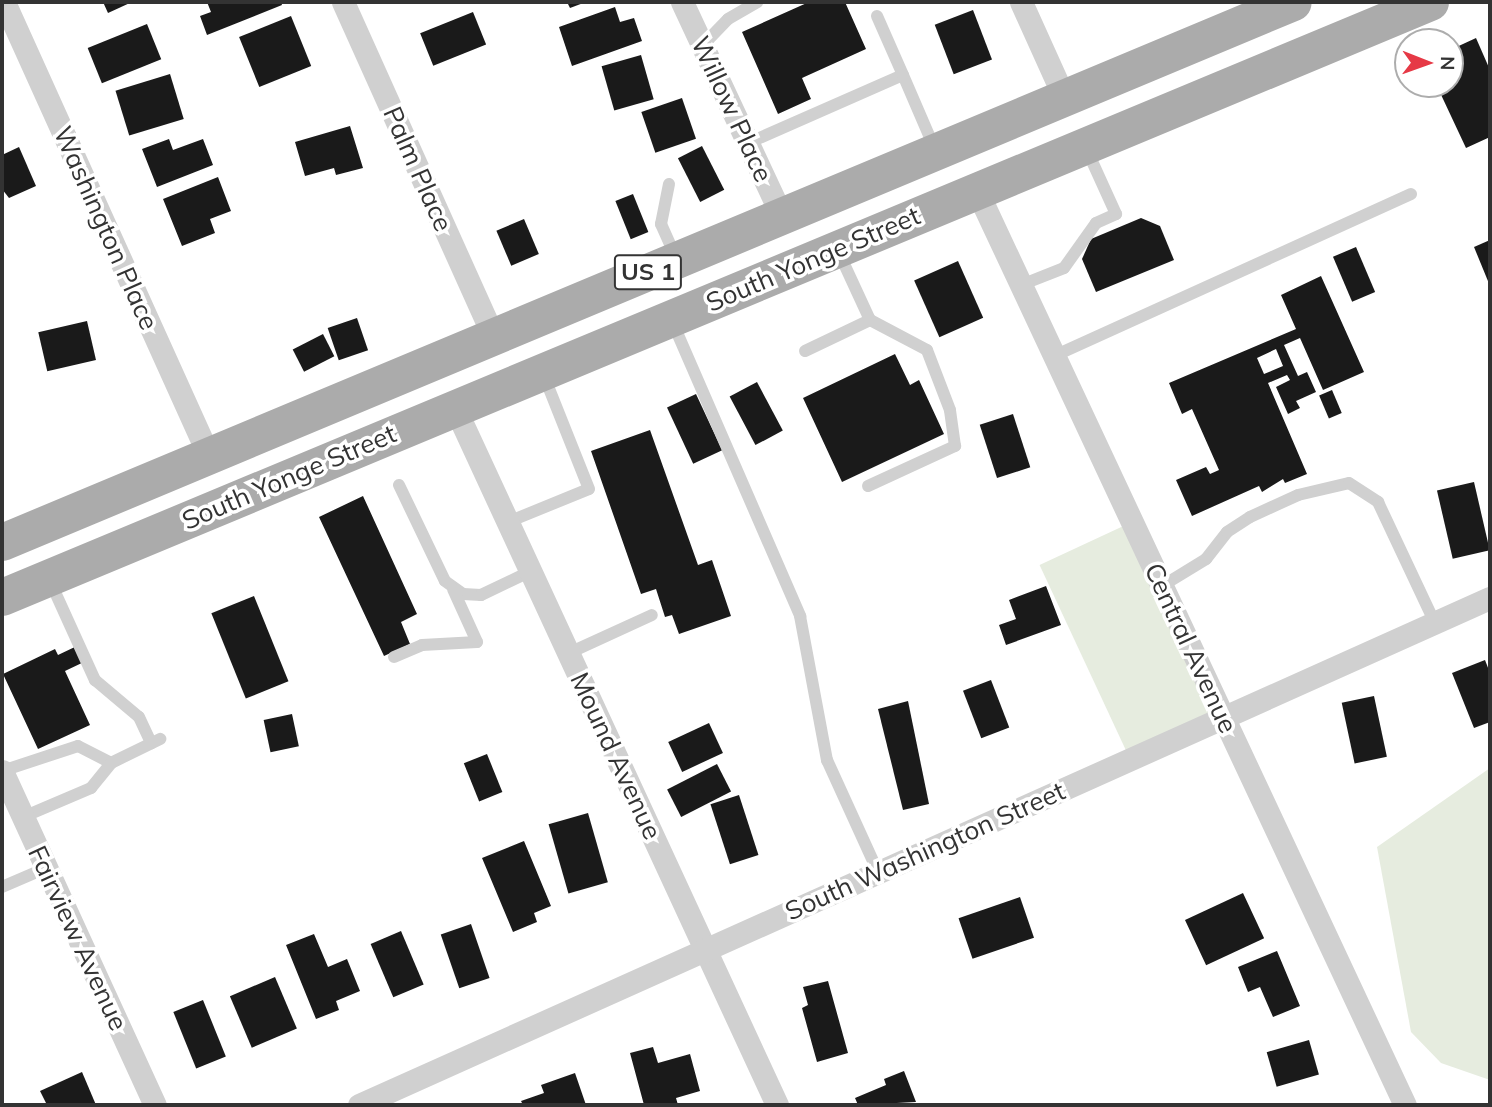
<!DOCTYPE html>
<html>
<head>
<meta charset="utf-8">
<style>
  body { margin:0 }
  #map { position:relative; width:1492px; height:1107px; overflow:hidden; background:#fff; font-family:Mulish,sans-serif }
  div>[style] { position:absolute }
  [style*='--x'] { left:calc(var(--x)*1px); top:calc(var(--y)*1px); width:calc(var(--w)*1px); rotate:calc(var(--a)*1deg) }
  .green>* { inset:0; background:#e6ecdf; transform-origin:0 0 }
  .building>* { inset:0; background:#1a1a1a; transform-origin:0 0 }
  .lane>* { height:12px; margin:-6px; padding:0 6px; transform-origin:6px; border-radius:6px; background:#d0d0d0 }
  .street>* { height:23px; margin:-11.5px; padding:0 11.5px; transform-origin:11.5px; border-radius:11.5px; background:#d0d0d0 }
  .primary>* { height:37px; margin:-18.5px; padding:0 18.5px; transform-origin:18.5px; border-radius:18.5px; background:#ababab }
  span { translate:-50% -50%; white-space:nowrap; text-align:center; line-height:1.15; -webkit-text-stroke:7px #fff; paint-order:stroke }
  .shield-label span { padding:2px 5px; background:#fff; border:2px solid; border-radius:5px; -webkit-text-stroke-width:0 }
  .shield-label { font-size:24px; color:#333; font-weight:700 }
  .street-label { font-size:26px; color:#333 }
  .frame { position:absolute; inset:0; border:4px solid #333; pointer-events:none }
  .north { position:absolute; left:1394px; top:28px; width:70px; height:70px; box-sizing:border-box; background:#fff; border:2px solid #adadad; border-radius:50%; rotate:91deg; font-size:19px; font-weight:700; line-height:28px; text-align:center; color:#333 }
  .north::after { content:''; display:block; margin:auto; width:24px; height:32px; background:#e63946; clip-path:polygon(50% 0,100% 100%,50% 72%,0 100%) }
</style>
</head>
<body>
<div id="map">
  <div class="green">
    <div style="left:1132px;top:522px;width:217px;height:102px;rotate:65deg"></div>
    <div style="clip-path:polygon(1490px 768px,1490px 1080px,1441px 1063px,1411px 1032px,1377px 847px)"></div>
  </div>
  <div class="building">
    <div style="clip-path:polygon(103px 2px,132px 2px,108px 13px)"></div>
    <div style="clip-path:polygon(207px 2px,281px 2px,282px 5px,207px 35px,200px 16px,211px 12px)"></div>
    <div style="clip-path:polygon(567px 2px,586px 2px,570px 8px)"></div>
    <div style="clip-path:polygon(809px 2px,845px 2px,866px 49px,802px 78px,811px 99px,778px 114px,742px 32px)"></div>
    <div style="clip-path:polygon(615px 7px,620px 22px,634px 18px,642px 41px,572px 66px,559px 27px)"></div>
    <div style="left:973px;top:10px;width:53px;height:41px;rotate:69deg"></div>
    <div style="left:473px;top:12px;width:35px;height:57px;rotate:68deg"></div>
    <div style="left:291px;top:16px;width:54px;height:56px;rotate:68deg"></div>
    <div style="left:147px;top:24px;width:38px;height:64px;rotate:68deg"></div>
    <div style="clip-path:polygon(1476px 38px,1490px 70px,1490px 137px,1466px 148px,1436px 84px,1450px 84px,1450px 50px)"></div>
    <div style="left:641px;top:55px;width:46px;height:41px;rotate:74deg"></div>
    <div style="left:170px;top:74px;width:47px;height:57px;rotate:73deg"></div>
    <div style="left:682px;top:98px;width:43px;height:43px;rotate:71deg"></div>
    <div style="clip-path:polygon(350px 126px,363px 168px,336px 175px,334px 168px,305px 176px,295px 142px)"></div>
    <div style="clip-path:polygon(169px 139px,173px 150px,203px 139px,213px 165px,157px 187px,142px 149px)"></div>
    <div style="left:702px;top:146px;width:49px;height:27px;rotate:63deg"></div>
    <div style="clip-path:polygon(19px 147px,36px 186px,9px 198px,2px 189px,2px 155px)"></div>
    <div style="clip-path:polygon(218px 177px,231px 211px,210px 219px,215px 233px,182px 246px,163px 199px)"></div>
    <div style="left:633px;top:194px;width:41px;height:19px;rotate:68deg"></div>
    <div style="clip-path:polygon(1141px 218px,1160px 226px,1174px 260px,1096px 292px,1082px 259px,1091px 239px)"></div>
    <div style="left:524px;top:219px;width:38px;height:30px;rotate:67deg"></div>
    <div style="clip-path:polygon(1490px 240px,1490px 286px,1474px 247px)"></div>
    <div style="left:1356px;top:247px;width:49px;height:25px;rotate:67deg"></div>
    <div style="left:958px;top:261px;width:62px;height:48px;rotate:66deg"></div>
    <div style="clip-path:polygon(evenodd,1321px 276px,1364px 372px,1323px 390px,1300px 338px,1284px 345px,1298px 376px,1307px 372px,1316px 392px,1296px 401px,1300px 408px,1288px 414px,1276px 387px,1290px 380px,1287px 375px,1268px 383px,1307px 474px,1285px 483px,1283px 479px,1262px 492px,1259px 486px,1192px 516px,1176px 480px,1206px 467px,1210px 474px,1219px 470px,1192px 409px,1182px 414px,1169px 383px,1296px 329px,1281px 295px,1321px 276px,1276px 349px,1283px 366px,1264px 374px,1257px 358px,1276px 349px)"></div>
    <div style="left:357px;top:318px;width:34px;height:31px;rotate:71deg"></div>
    <div style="left:87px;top:321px;width:40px;height:50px;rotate:77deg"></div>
    <div style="left:323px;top:334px;width:25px;height:34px;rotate:63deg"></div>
    <div style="clip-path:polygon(895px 354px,910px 385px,919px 380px,944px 434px,842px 482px,803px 398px)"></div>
    <div style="left:757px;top:382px;width:55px;height:31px;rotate:62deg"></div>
    <div style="left:1332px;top:390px;width:25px;height:14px;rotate:67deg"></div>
    <div style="left:696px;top:394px;width:62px;height:32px;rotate:65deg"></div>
    <div style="left:1013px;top:414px;width:56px;height:35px;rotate:72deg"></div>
    <div style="clip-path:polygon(650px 430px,698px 565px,712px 560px,731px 616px,679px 634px,672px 615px,665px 617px,656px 589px,641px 594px,591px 451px)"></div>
    <div style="left:1474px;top:482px;width:70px;height:38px;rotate:77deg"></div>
    <div style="clip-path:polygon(363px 496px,417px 614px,401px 622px,410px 644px,384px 656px,319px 517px)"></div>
    <div style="clip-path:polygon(1046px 586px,1061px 625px,1006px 645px,999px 625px,1016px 619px,1009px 600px)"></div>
    <div style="left:254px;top:596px;width:92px;height:46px;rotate:68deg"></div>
    <div style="clip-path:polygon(79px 645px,86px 661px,65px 671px,90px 725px,38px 749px,3px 674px,55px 649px,58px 655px)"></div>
    <div style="clip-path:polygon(1485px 660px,1490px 673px,1490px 722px,1474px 728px,1452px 673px)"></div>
    <div style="left:991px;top:680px;width:51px;height:30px;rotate:69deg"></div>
    <div style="left:1374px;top:696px;width:62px;height:33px;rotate:78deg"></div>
    <div style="clip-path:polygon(908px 701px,929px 804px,903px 810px,878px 709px)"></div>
    <div style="left:292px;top:714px;width:33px;height:29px;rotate:78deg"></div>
    <div style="left:709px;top:723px;width:33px;height:45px;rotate:65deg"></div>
    <div style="left:487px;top:754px;width:41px;height:25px;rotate:68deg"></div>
    <div style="left:717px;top:764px;width:31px;height:56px;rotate:63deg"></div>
    <div style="left:739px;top:795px;width:63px;height:30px;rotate:72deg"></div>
    <div style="left:588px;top:813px;width:72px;height:41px;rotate:74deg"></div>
    <div style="clip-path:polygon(524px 841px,551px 906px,534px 913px,537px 922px,513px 932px,482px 858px)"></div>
    <div style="left:1243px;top:893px;width:50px;height:64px;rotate:65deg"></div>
    <div style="left:1020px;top:897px;width:43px;height:65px;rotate:71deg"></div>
    <div style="left:471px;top:924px;width:57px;height:32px;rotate:71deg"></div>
    <div style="left:401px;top:931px;width:58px;height:33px;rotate:67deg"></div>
    <div style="clip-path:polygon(314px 934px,328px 967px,347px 959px,360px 991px,336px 1001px,339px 1010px,316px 1019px,286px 945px)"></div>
    <div style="clip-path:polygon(1277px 951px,1300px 1006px,1273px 1017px,1260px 987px,1248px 992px,1238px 967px)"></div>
    <div style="left:275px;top:977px;width:56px;height:49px;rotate:67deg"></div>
    <div style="clip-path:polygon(828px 981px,848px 1053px,817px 1062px,802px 1008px,808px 1005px,803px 987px)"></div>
    <div style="left:203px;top:1000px;width:61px;height:32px;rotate:68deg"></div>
    <div style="left:1309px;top:1040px;width:36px;height:44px;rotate:74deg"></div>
    <div style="clip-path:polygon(653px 1047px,658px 1063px,690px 1054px,700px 1091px,676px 1098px,678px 1105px,644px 1105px,630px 1053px)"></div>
    <div style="clip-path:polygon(904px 1071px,916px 1102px,858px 1105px,855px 1098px,886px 1085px,884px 1079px)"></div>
    <div style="clip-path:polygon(82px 1072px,96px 1105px,47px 1105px,40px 1091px)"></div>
    <div style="clip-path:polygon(575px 1073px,586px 1105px,523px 1105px,521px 1101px,544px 1093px,541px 1085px)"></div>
  </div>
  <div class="lane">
    <div style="--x:877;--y:16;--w:64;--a:66.2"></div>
    <div style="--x:702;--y:46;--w:37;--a:-46"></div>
    <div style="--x:728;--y:19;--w:34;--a:-30"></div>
    <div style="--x:748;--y:143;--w:169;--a:-23.7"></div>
    <div style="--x:903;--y:75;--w:78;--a:66.7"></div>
    <div style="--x:669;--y:184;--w:41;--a:101.3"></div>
    <div style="--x:661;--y:224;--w:35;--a:66"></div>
    <div style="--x:1021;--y:285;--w:46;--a:-21.6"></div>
    <div style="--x:1064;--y:268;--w:55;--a:-54.6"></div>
    <div style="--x:1096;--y:223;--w:22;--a:-24"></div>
    <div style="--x:1116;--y:214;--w:72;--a:-114.4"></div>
    <div style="--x:672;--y:321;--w:322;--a:66.5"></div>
    <div style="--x:800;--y:616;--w:147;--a:79.4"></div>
    <div style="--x:827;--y:760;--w:123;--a:65.5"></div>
    <div style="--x:805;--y:351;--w:72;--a:-25.5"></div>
    <div style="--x:870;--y:320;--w:74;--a:-114.8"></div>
    <div style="--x:1054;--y:356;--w:392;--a:-24.4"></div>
    <div style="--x:399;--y:485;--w:106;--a:64.4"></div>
    <div style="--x:445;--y:581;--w:22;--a:36"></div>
    <div style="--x:463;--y:594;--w:18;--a:3"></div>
    <div style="--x:481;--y:595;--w:55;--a:-25.6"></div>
    <div style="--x:868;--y:486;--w:96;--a:-24.7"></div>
    <div style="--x:955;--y:446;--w:36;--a:-98"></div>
    <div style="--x:950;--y:410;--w:64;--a:-111"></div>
    <div style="--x:927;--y:350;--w:64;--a:-152.2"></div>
    <div style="--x:508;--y:522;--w:87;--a:-22.2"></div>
    <div style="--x:589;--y:489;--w:122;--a:-111.7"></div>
    <div style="--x:50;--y:581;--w:109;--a:65.6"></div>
    <div style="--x:95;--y:680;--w:57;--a:40.1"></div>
    <div style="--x:139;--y:717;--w:29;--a:65"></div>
    <div style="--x:1162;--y:586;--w:52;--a:-31.5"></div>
    <div style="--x:1206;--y:559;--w:34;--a:-52"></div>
    <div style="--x:1227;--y:532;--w:27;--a:-33"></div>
    <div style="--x:1250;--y:517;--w:53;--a:-24.6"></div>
    <div style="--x:1298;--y:495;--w:52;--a:-13.2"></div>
    <div style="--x:1349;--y:483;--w:35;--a:33"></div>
    <div style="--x:1378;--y:502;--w:134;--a:64.8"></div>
    <div style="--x:569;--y:653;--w:91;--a:-24.6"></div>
    <div style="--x:394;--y:657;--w:30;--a:-23"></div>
    <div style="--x:422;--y:645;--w:55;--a:-3.1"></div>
    <div style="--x:477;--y:642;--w:58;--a:-114.4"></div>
    <div style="--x:2;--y:771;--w:80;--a:-18.2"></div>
    <div style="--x:78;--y:746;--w:37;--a:27"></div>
    <div style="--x:23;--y:817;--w:74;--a:-23.1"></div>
    <div style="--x:91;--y:788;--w:32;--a:-51"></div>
    <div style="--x:111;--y:763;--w:55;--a:-26.1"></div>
    <div style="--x:2;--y:887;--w:48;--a:-23.4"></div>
  </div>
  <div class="street">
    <div style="--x:4;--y:2;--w:497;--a:65.7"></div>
    <div style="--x:343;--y:2;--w:366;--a:65.8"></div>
    <div style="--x:682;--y:2;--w:236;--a:65"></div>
    <div style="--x:1021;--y:2;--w:102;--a:65.7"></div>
    <div style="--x:977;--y:191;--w:1009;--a:64.91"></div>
    <div style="--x:455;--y:408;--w:768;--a:65.2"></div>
    <div style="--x:2;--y:771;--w:367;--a:65.4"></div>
    <div style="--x:359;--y:1105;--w:1239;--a:-24.15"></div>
  </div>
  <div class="primary">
    <div style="--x:2;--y:542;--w:1399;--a:-22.7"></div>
    <div style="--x:2;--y:597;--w:1547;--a:-22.62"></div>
  </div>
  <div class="shield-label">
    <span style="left:648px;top:272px">US 1</span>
  </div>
  <div class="street-label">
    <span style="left:732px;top:109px;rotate:65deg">Willow Place</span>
    <span style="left:418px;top:169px;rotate:66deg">Palm Place</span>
    <span style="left:106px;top:228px;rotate:66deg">Washington Place</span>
    <span style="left:813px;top:259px;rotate:-23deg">South Yonge Street</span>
    <span style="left:289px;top:477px;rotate:-23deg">South Yonge Street</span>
    <span style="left:1191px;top:648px;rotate:65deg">Central Avenue</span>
    <span style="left:616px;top:756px;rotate:65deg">Mound Avenue</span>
    <span style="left:925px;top:851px;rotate:-24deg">South Washington Street</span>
    <span style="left:78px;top:938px;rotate:65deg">Fairview Avenue</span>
  </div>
  <div class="frame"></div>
  <div class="north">N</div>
</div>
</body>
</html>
